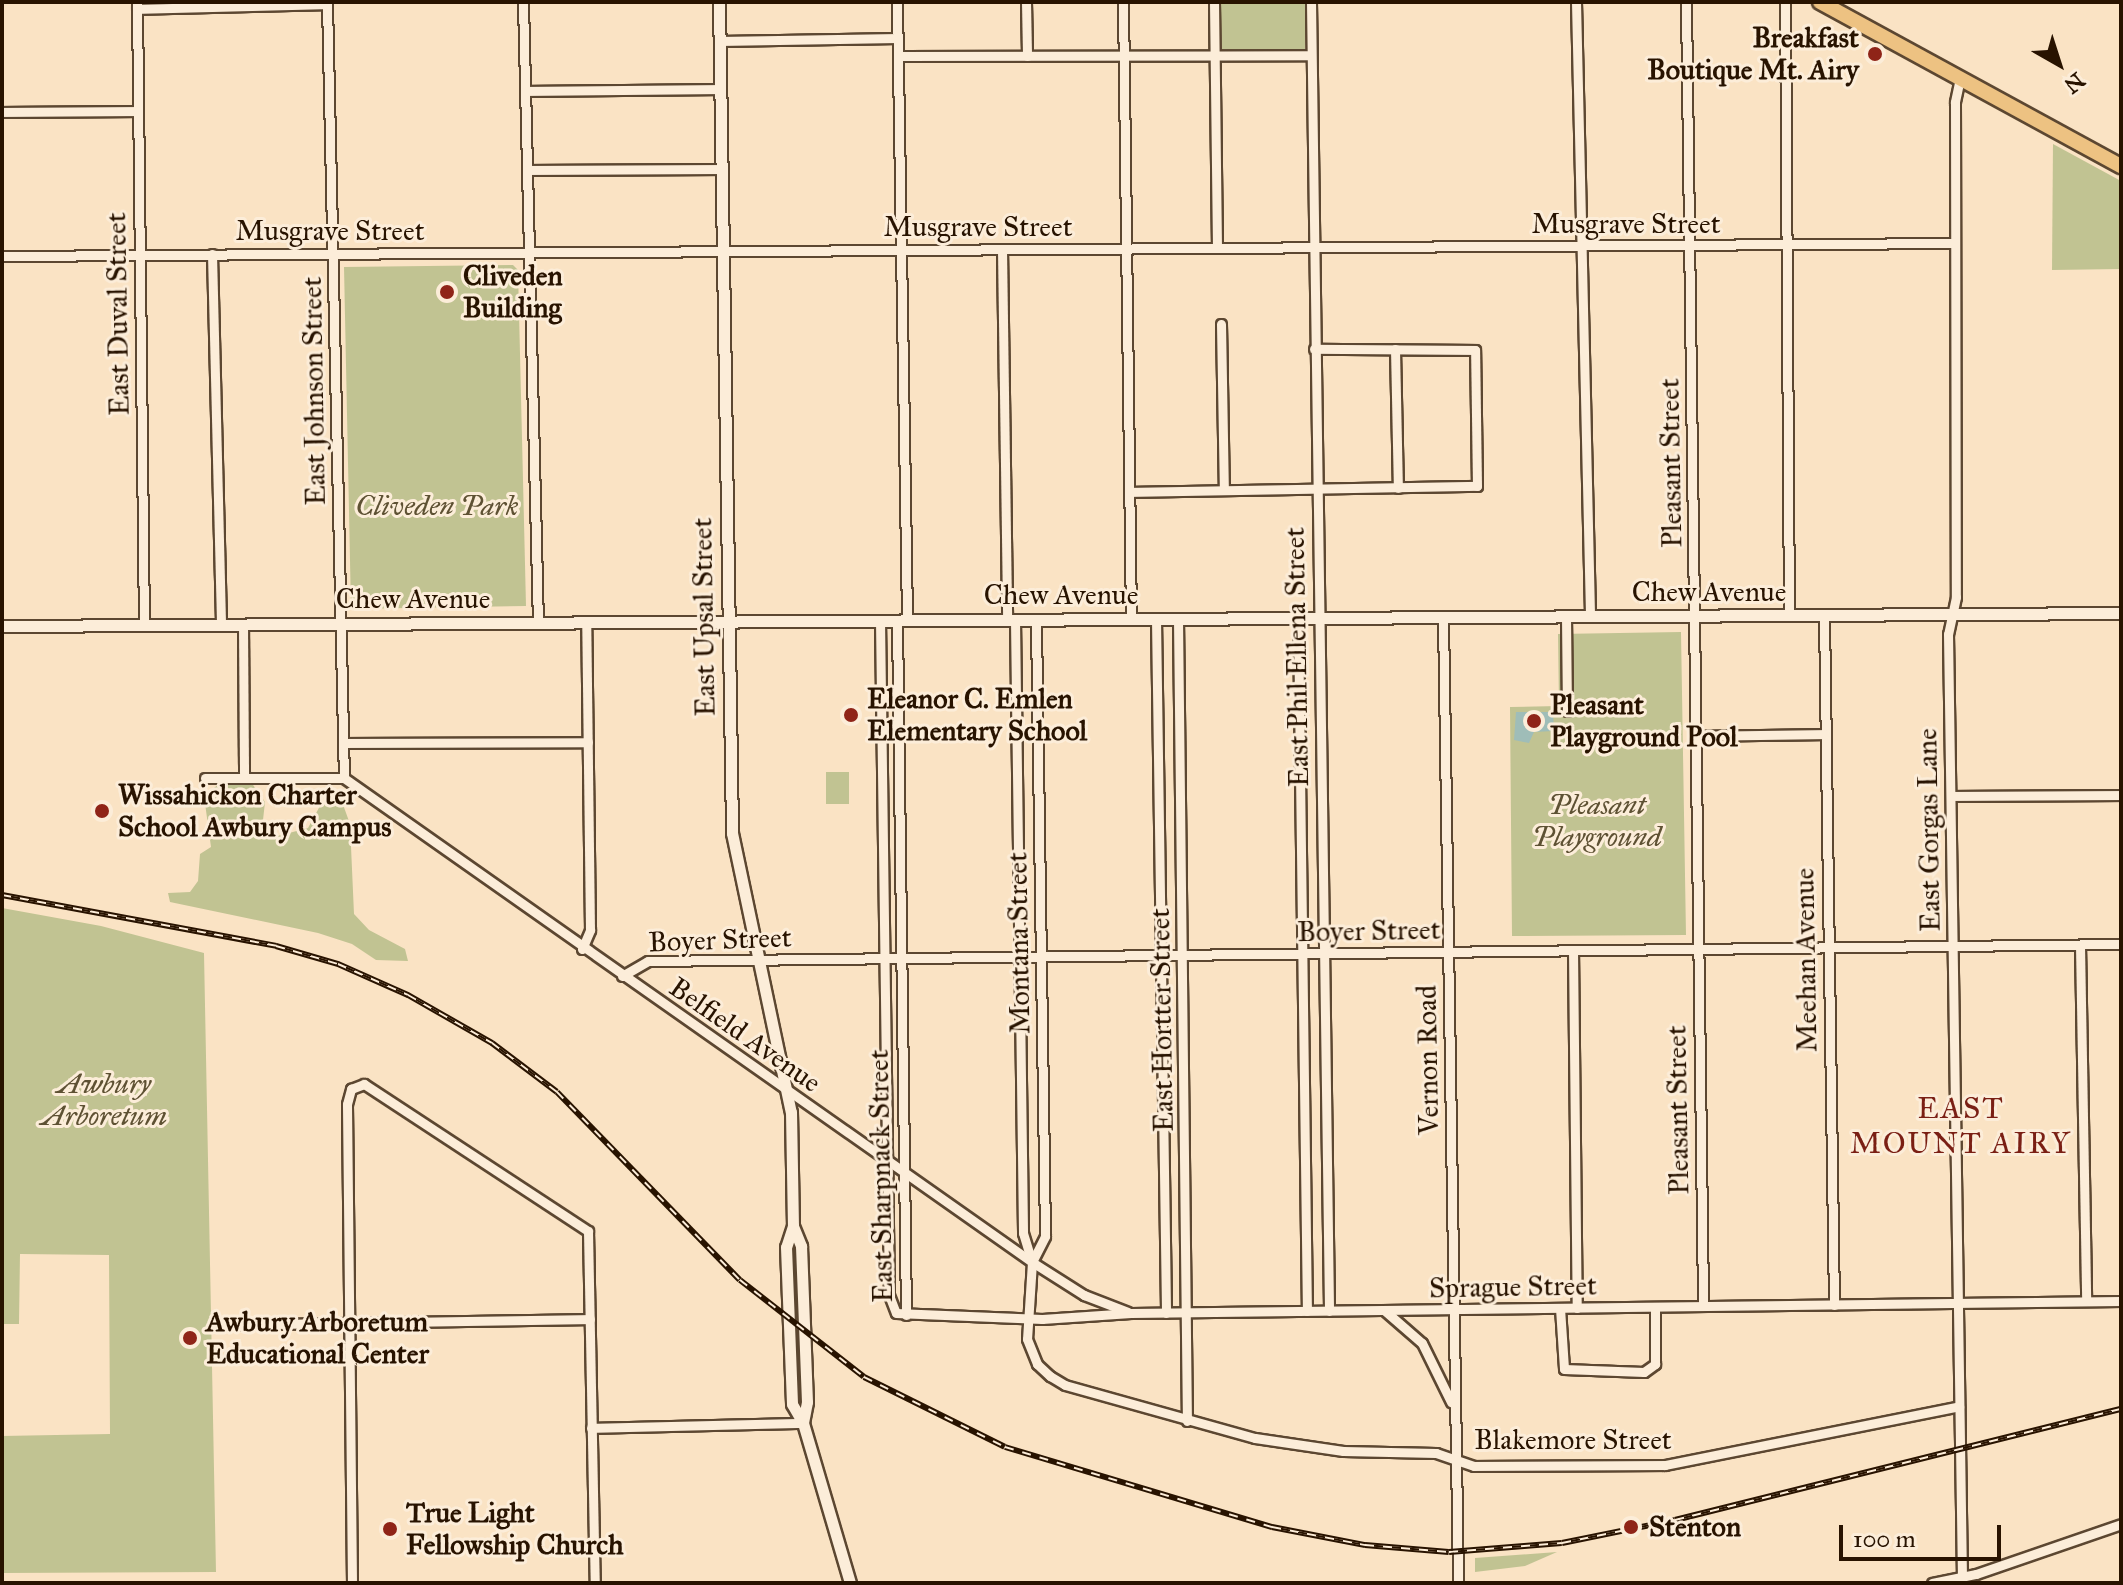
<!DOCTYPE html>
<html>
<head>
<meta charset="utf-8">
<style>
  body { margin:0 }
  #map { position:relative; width:2123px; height:1585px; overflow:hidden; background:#fae3c4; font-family:"IM FELL Great Primer",serif }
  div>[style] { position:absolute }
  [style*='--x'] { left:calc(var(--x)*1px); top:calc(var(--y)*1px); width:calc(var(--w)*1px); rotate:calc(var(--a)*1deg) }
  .green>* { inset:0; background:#c1c392; transform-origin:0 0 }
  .water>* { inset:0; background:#9fbdb8 }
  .roads { filter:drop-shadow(2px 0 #5c4731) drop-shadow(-2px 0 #5c4731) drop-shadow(0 2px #5c4731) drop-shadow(0 -2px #5c4731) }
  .minor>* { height:9px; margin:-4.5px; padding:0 4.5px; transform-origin:4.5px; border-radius:4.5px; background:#fcedd9 }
  .tertiary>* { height:11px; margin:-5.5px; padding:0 5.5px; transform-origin:5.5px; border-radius:5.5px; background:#fcedd9 }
  .primary>* { height:14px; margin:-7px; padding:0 7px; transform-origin:7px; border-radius:7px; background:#edc282 }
  .rail>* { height:6px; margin-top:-3px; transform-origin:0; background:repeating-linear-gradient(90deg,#fcedd9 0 9px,#281300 0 18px); box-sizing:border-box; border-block:2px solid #281300 }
  .dots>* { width:22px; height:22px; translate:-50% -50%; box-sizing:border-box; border:4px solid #fcedd9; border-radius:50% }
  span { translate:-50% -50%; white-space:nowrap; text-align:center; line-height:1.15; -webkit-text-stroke:6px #fcedd9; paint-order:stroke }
  .poi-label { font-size:28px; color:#281300; font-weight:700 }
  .right { translate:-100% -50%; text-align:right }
  .left { translate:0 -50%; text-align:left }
  .street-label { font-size:28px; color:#281300 }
  .park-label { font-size:28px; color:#5e5133; font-style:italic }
  .neighbourhood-label { font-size:30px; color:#7a1f14; letter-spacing:2px }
  .frame { position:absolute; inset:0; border:4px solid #281300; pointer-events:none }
  .north { position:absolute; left:2019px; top:24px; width:80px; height:80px; -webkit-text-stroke:6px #fcedd9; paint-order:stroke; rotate:141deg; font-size:22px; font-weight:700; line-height:32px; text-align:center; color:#281300 }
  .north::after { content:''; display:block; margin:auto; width:28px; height:36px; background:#281300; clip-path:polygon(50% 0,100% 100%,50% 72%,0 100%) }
  .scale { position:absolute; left:1839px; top:1525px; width:162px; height:36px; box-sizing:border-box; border:4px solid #281300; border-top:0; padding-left:10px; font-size:24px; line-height:28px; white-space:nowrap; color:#281300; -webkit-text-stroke:6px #fcedd9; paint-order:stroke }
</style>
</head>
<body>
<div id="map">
  <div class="green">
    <div style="left:1220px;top:2px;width:85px;height:48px"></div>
    <div style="clip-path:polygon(2053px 144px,2121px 181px,2121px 269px,2052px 270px)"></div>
    <div style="clip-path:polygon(513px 265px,518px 270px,526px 606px,351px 609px,344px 267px)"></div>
    <div style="clip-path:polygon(1681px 632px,1686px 935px,1512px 936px,1510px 707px,1559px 706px,1558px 634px)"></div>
    <div style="left:826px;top:772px;width:23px;height:32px"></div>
    <div style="clip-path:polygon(224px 780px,251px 782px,265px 802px,262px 829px,270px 838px,308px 828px,321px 804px,333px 796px,341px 799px,350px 824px,354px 914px,369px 930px,405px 949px,408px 961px,376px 960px,352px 944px,318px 933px,170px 902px,168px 893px,190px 892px,198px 881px,200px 854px,211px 847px,204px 796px)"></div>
    <div style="clip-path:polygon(2px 908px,101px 926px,204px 953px,216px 1572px,2px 1573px,2px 1436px,110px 1434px,109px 1255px,20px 1254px,19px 1324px,2px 1324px)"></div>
    <div style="clip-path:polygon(1557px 1552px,1525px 1566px,1475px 1572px,1475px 1558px)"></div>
  </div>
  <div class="water">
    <div style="clip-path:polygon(1516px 712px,1553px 712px,1554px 731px,1534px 732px,1529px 743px,1514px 740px)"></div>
  </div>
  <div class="roads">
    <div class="minor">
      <div style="--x:137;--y:2;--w:623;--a:89.36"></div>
      <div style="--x:327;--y:2;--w:776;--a:88.75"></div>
      <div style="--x:523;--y:2;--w:621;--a:88.62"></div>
      <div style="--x:897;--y:2;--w:618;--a:89.07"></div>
      <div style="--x:1026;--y:2;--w:54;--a:88.9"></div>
      <div style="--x:1123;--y:2;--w:617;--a:89.26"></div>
      <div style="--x:1214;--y:2;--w:246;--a:89.3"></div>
      <div style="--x:1311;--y:2;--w:1309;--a:89.21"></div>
      <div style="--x:1576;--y:2;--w:614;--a:88.69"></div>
      <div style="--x:1686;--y:2;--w:1304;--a:89.25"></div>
      <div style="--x:1785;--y:2;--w:613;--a:89.63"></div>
      <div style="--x:137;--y:9;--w:190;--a:-1.5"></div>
      <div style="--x:719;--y:41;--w:179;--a:-1"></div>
      <div style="--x:898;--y:56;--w:412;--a:-0.1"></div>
      <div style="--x:1960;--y:78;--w:25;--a:102"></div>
      <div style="--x:1955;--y:102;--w:495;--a:89.9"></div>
      <div style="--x:1956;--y:597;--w:38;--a:102"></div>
      <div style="--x:1948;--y:634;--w:949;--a:89.15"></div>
      <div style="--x:526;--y:91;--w:194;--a:-0.6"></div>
      <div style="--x:2;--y:112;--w:136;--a:-0.4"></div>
      <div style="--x:528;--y:170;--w:193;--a:-0.3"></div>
      <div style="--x:1002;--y:249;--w:371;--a:89.2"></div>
      <div style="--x:212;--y:254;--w:371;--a:88.6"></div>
      <div style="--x:2;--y:256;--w:1953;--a:-0.38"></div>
      <div style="--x:1221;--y:324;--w:166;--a:89"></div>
      <div style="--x:1395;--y:349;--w:139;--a:88.8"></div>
      <div style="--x:1130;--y:492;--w:347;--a:-1"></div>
      <div style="--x:1477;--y:486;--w:136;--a:-90.8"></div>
      <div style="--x:1475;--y:350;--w:161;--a:-179.6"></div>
      <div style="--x:1824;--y:615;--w:690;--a:89.17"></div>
      <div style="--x:1443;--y:617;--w:966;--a:89.11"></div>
      <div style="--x:1566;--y:617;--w:94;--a:89.4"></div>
      <div style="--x:1298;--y:618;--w:693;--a:89.26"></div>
      <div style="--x:1156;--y:619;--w:694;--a:89.17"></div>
      <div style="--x:1178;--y:619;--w:802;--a:89.36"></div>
      <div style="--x:880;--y:620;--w:675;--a:89.24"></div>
      <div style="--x:889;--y:1295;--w:19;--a:69"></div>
      <div style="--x:896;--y:1313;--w:146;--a:2.4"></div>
      <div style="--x:1042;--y:1319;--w:89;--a:-3.9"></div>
      <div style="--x:1131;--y:1313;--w:990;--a:-0.69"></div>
      <div style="--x:897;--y:620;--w:695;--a:89.26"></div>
      <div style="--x:1015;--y:620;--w:613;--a:89.25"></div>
      <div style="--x:1023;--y:1233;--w:30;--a:73"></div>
      <div style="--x:1032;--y:1262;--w:77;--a:93.7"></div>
      <div style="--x:1027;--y:1339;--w:27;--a:68"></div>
      <div style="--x:1037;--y:1364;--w:18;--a:43"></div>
      <div style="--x:1050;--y:1376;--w:17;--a:31"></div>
      <div style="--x:1065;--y:1385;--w:197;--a:15.6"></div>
      <div style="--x:1255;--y:1438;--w:89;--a:8.4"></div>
      <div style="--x:1343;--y:1451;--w:93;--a:1.2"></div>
      <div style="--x:1436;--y:1453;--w:40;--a:18.9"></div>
      <div style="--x:1474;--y:1466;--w:191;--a:-0.3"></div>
      <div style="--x:1665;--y:1465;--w:300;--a:-11.3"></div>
      <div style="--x:243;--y:625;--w:150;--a:89.6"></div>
      <div style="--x:1695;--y:736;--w:130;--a:-0.9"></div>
      <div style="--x:343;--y:743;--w:245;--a:-0.2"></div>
      <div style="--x:205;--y:778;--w:139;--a:0"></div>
      <div style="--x:344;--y:778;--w:841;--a:35.13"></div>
      <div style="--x:1032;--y:1262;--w:62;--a:32.4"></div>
      <div style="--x:1084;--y:1295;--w:47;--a:21.1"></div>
      <div style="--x:1951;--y:796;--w:170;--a:-0.3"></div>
      <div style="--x:2080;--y:945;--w:356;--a:89"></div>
      <div style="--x:582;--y:949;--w:21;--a:-67"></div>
      <div style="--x:590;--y:930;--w:308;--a:-90.7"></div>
      <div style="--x:1573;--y:950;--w:358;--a:89.4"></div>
      <div style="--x:622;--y:976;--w:30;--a:-30"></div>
      <div style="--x:648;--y:961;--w:1473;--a:-0.66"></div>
      <div style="--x:1032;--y:1262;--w:29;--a:-63"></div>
      <div style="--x:1045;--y:1236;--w:616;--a:-90.84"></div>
      <div style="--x:1560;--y:1308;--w:61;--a:86.2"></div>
      <div style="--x:1564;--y:1369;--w:80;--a:2.1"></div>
      <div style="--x:1644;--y:1372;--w:14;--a:-36"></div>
      <div style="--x:1655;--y:1364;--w:57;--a:-90"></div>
      <div style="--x:1384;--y:1310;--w:50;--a:41"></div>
      <div style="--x:1422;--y:1343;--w:66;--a:63.8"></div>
      <div style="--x:215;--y:1325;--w:375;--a:-0.9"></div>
      <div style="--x:591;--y:1428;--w:212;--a:-1.4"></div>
      <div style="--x:352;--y:1583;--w:479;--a:-90.6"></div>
      <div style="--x:347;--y:1104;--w:16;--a:-75"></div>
      <div style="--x:351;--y:1089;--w:14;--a:-21"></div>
      <div style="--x:364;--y:1084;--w:268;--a:33.3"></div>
      <div style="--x:588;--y:1231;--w:352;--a:88.9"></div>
      <div style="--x:1932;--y:1583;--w:45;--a:-11.6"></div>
      <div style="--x:1976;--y:1574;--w:153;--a:-19"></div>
    </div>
    <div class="tertiary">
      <div style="--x:719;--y:2;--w:831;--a:89.1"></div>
      <div style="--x:732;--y:833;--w:285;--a:78.1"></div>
      <div style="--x:791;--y:1112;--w:114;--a:89"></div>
      <div style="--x:793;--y:1226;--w:22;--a:108"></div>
      <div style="--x:786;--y:1247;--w:157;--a:87.8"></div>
      <div style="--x:792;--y:1404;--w:22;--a:60"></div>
      <div style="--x:803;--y:1423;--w:167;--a:73.6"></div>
      <div style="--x:2;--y:626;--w:2119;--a:-0.35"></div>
      <div style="--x:793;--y:1226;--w:22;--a:68"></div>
      <div style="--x:801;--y:1246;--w:156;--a:87.8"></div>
      <div style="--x:807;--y:1402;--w:21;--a:101"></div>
    </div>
    <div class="primary">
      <div style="--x:1820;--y:2;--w:343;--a:28.6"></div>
    </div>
  </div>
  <div class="rail">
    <div style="--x:2;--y:895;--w:279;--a:10.5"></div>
    <div style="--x:276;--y:946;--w:65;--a:16.2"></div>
    <div style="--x:338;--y:964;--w:77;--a:23.9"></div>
    <div style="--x:408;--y:995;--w:97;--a:29.7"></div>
    <div style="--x:492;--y:1043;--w:81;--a:37"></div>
    <div style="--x:557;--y:1092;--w:262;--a:45.8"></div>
    <div style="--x:740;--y:1280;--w:157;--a:38"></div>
    <div style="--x:864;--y:1377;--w:157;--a:26.4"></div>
    <div style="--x:1005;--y:1447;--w:279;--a:16.7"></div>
    <div style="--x:1272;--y:1527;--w:95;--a:11"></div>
    <div style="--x:1365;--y:1545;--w:84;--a:4.8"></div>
    <div style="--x:1449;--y:1552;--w:113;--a:-4.6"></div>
    <div style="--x:1562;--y:1543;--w:115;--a:-11.5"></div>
    <div style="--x:1675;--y:1520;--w:460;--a:-14"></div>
  </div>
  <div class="dots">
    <div style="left:1875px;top:54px;background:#8f2418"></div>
    <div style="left:447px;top:292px;background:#8f2418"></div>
    <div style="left:851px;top:715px;background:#8f2418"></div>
    <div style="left:1534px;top:721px;background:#8f2418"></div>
    <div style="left:102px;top:811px;background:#8f2418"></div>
    <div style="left:190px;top:1338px;background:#8f2418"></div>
    <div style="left:1631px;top:1527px;background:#8f2418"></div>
    <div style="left:390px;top:1529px;background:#8f2418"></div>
  </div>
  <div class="poi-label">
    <span class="right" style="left:1859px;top:54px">Breakfast<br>Boutique Mt. Airy</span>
    <span class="left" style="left:463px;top:292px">Cliveden<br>Building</span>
    <span class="left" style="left:867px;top:715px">Eleanor C. Emlen<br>Elementary School</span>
    <span class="left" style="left:1550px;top:721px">Pleasant<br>Playground Pool</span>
    <span class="left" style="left:118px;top:811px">Wissahickon Charter<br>School Awbury Campus</span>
    <span class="left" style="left:206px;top:1338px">Awbury Arboretum<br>Educational Center</span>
    <span class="left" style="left:406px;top:1529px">True Light<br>Fellowship Church</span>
    <span class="left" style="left:1649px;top:1527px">Stenton</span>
  </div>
  <div class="street-label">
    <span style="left:1626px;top:224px">Musgrave Street</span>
    <span style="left:978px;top:227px">Musgrave Street</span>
    <span style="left:330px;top:231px">Musgrave Street</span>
    <span style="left:118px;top:314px;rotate:-91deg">East Duval Street</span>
    <span style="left:314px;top:391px;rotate:-91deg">East Johnson Street</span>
    <span style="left:1671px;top:463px;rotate:-91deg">Pleasant Street</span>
    <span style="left:1709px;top:592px">Chew Avenue</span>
    <span style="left:1061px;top:595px">Chew Avenue</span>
    <span style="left:413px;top:599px">Chew Avenue</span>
    <span style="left:704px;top:617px;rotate:-91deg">East Upsal Street</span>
    <span style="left:1297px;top:657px;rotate:-91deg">East Phil Ellena Street</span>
    <span style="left:1929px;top:830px;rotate:-91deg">East Gorgas Lane</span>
    <span style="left:1369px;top:931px;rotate:-1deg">Boyer Street</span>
    <span style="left:720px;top:940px;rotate:-2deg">Boyer Street</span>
    <span style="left:1019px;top:943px;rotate:-91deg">Montana Street</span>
    <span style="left:1806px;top:960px;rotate:-91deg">Meehan Avenue</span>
    <span style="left:1162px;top:1020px;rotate:-91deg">East Hortter Street</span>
    <span style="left:745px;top:1035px;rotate:35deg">Belfield Avenue</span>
    <span style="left:1428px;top:1060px;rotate:-91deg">Vernon Road</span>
    <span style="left:1678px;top:1110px;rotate:-91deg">Pleasant Street</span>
    <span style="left:881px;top:1176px;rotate:-91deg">East Sharpnack Street</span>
    <span style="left:1513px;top:1287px;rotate:-1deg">Sprague Street</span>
    <span style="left:1573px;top:1440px">Blakemore Street</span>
  </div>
  <div class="park-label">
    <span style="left:437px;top:506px">Cliveden Park</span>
    <span style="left:1597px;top:821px">Pleasant<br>Playground</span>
    <span style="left:104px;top:1100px">Awbury<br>Arboretum</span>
  </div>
  <div class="neighbourhood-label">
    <span style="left:1961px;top:1125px">EAST<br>MOUNT AIRY</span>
  </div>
  <div class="frame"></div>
  <div class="north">N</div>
  <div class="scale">100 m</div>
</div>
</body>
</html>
